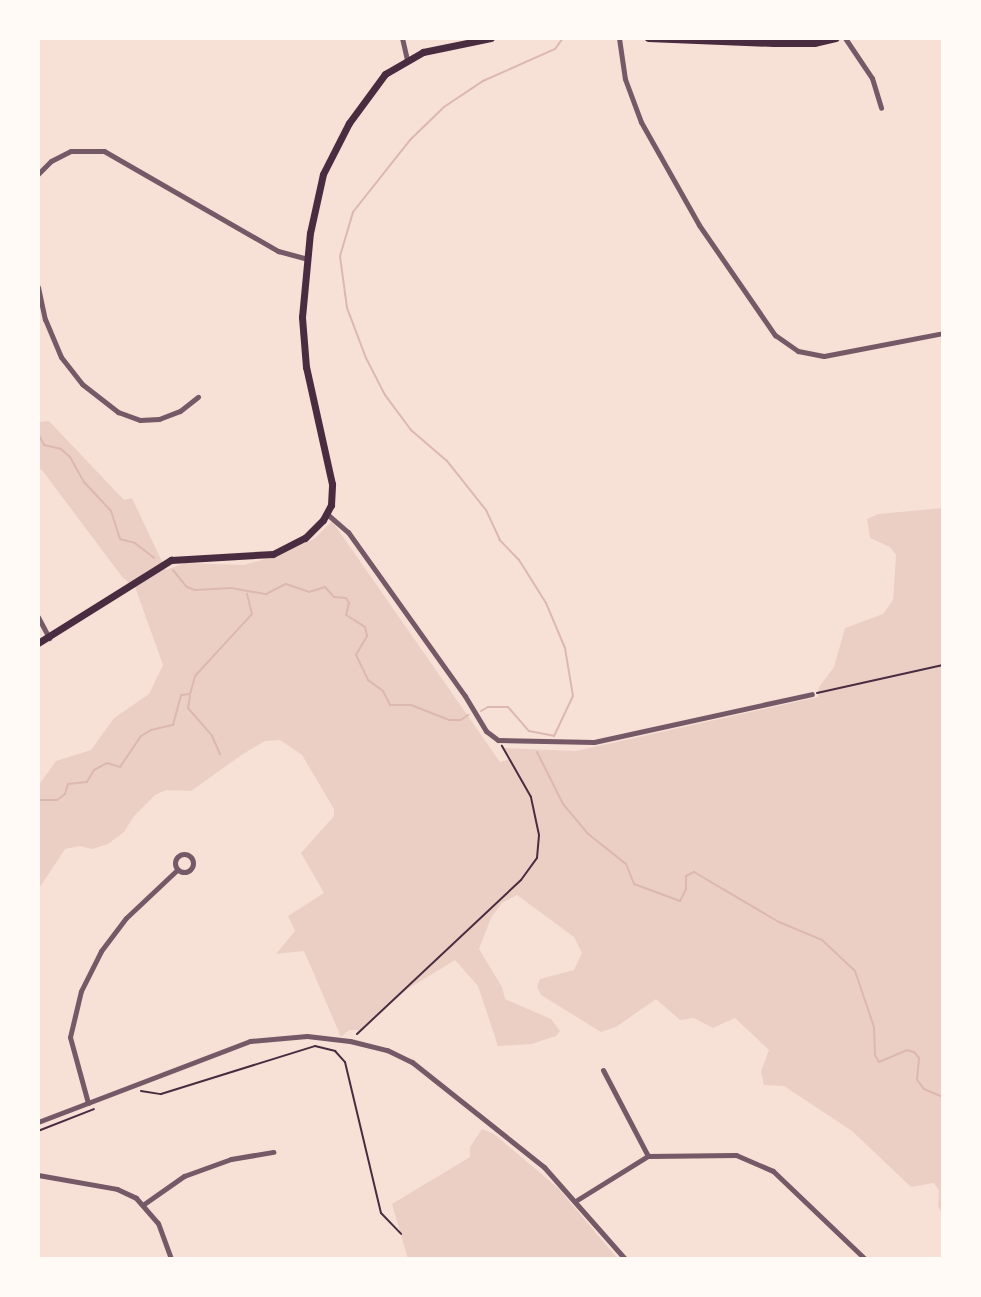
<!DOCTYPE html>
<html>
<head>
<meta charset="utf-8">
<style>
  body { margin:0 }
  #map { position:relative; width:981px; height:1297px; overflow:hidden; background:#f7e1d7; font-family:"Noto Sans",sans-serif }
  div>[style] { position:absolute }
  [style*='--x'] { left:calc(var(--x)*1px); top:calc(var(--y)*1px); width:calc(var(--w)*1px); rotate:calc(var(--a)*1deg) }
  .green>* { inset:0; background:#ebcfc5 }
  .stream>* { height:2px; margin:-1px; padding:0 1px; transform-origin:1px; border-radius:1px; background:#dcb8b0 }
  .path>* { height:2px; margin:-1px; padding:0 1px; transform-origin:1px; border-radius:1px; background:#4a2c40 }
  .minor>* { height:5px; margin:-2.5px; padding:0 2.5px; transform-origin:2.5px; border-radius:2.5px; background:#755966 }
  .minor>.ring { margin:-2.5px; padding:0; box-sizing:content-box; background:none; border:5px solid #755966; border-radius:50% }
  .secondary>* { height:7px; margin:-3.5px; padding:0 3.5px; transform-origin:3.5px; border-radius:3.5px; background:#4a2c40 }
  span { translate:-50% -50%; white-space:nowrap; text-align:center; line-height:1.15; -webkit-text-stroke:6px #fffaf5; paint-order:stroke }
  .frame { position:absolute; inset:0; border:40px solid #fffaf5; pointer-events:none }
</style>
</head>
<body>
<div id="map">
  <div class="green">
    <div style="clip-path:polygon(49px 421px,124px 500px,132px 498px,166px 570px,185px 563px,244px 565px,279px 555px,314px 539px,332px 521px,500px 762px,511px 759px,504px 748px,576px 751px,818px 697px,819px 687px,834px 667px,845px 628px,883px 614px,893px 600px,896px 555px,890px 547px,870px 538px,867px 519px,878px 514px,943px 508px,943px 1216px,938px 1206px,939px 1191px,934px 1183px,911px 1187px,852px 1131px,784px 1086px,764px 1085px,761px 1071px,769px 1050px,735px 1018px,713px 1028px,694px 1018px,680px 1020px,656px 999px,616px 1027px,601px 1032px,541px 995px,537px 987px,540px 979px,574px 970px,582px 953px,574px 937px,517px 895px,502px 903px,491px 918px,479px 949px,502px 987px,505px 999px,551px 1019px,560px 1031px,556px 1036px,532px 1044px,498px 1046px,478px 986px,455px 960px,406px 990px,361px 1030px,349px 1030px,341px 1037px,304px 951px,276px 954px,295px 931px,288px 916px,324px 893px,301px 853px,334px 816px,334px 809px,302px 755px,280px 740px,265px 741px,243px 754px,191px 791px,166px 790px,155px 795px,134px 816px,124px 832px,108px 844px,92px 849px,80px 846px,65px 849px,38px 890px,38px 786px,56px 761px,91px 750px,114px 718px,149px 694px,163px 665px,135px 587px,123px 578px,42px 470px,38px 469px,38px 422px)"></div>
    <div style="clip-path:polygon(482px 1129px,494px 1134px,558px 1188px,618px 1259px,408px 1259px,392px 1204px,470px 1157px,470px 1147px)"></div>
  </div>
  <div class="stream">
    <div style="--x:38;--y:433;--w:13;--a:63"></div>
    <div style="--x:44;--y:445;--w:17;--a:13"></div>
    <div style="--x:61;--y:449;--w:12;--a:42"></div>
    <div style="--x:70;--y:457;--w:29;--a:61"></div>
    <div style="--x:84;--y:482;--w:40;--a:47"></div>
    <div style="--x:111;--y:511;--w:29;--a:72"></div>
    <div style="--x:120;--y:539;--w:16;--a:15"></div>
    <div style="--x:135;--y:543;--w:24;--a:38"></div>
    <div style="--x:173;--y:570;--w:22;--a:51"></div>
    <div style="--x:187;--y:587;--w:9;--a:21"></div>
    <div style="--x:195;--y:590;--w:36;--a:-3"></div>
    <div style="--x:231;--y:588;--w:36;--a:10"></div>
    <div style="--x:266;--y:594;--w:22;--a:-27"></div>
    <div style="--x:286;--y:584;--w:24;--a:19"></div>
    <div style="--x:309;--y:592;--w:17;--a:-17"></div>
    <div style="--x:325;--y:587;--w:13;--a:48"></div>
    <div style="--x:334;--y:597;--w:12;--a:5"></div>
    <div style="--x:346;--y:598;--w:6;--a:59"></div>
    <div style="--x:349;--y:603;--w:12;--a:104"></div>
    <div style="--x:346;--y:615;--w:22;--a:32"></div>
    <div style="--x:365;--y:627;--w:9;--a:77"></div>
    <div style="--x:367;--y:636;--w:22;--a:120"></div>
    <div style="--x:356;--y:655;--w:28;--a:64"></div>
    <div style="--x:368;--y:680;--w:19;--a:36"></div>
    <div style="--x:383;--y:691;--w:16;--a:63"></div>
    <div style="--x:390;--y:705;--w:21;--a:0"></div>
    <div style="--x:411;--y:705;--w:41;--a:21.5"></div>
    <div style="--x:449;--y:720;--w:12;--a:0"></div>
    <div style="--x:461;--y:720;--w:9;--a:-36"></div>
    <div style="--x:190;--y:696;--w:12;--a:99"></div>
    <div style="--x:188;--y:708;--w:37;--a:49"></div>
    <div style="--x:212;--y:736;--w:20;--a:66"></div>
    <div style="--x:481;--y:711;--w:8;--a:-30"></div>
    <div style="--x:488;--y:707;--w:20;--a:0"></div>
    <div style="--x:508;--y:707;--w:32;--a:49"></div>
    <div style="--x:529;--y:731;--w:25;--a:11"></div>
    <div style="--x:554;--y:736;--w:44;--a:-64.6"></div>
    <div style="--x:573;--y:696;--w:49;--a:-99.5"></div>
    <div style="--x:565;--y:648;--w:49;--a:-112.9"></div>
    <div style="--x:546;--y:603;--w:51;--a:-122.1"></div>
    <div style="--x:519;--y:560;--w:28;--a:-134"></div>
    <div style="--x:500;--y:540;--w:33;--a:-115"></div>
    <div style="--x:486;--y:510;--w:63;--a:-128.5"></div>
    <div style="--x:447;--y:461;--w:48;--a:-139.3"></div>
    <div style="--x:411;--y:430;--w:44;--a:-126.6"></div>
    <div style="--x:385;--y:395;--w:42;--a:-117.2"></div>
    <div style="--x:366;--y:358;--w:53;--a:-110.8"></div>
    <div style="--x:347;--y:308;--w:52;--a:-97.7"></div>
    <div style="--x:340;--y:256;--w:46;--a:-73.5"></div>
    <div style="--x:353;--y:212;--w:92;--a:-51.6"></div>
    <div style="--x:410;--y:140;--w:47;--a:-44.1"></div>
    <div style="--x:444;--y:107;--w:47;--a:-33.7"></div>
    <div style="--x:483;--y:81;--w:79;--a:-24"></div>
    <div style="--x:555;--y:49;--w:14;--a:-54"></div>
    <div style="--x:537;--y:752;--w:58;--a:63.4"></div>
    <div style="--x:563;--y:804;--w:38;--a:50"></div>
    <div style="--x:587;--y:833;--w:50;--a:38.5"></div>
    <div style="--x:626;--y:864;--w:22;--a:68"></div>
    <div style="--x:634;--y:884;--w:49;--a:20.3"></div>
    <div style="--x:680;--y:901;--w:13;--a:-63"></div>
    <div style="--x:686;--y:889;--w:13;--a:-90"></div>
    <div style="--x:686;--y:876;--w:9;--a:-27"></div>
    <div style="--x:694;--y:872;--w:99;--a:30.5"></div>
    <div style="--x:779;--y:922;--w:47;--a:22.7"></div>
    <div style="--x:822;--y:940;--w:45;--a:43.2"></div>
    <div style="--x:855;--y:971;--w:59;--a:71.3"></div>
    <div style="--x:874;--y:1027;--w:28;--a:88"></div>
    <div style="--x:875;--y:1055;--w:8;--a:60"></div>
    <div style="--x:879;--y:1062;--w:30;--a:-23"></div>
    <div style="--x:907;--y:1050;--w:7;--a:16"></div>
    <div style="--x:914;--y:1052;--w:8;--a:50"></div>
    <div style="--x:919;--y:1058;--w:22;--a:95"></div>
    <div style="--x:917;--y:1080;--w:11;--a:52"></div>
    <div style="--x:924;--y:1089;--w:21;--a:23"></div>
    <div style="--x:38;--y:800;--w:19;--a:0"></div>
    <div style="--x:57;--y:800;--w:10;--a:-37"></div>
    <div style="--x:65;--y:794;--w:10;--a:-73"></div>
    <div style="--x:68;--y:784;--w:19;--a:-6"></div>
    <div style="--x:87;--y:782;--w:14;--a:-60"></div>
    <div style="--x:94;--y:770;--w:15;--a:-28"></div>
    <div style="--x:107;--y:763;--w:14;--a:17"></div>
    <div style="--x:120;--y:767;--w:37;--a:-56"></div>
    <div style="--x:141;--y:736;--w:12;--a:-31"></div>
    <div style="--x:151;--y:730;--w:23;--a:-13"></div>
    <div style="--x:173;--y:725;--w:31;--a:-75"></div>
    <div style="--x:181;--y:695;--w:9;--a:-6"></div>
    <div style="--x:190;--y:694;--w:19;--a:-74"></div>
    <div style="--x:195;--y:676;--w:84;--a:-47.4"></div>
    <div style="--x:252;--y:614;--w:21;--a:-104"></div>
  </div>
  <div class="path">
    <div style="--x:817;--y:693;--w:129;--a:-12.5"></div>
    <div style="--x:357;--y:1034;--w:225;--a:-43.2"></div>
    <div style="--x:521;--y:880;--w:27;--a:-54"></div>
    <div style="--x:537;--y:858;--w:23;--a:-85"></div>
    <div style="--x:539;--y:835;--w:39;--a:-102"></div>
    <div style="--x:531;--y:797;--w:59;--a:-119.6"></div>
    <div style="--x:141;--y:1091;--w:20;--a:9"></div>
    <div style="--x:161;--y:1094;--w:161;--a:-17.3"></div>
    <div style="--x:315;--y:1046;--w:21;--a:14"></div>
    <div style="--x:335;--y:1051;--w:15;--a:48"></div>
    <div style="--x:345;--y:1062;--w:155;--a:76.6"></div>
    <div style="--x:381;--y:1213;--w:29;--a:46"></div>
    <div style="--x:38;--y:1131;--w:60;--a:-21.4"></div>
  </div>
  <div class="minor">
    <div style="--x:402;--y:38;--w:22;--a:77"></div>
    <div style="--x:619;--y:38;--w:41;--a:81.7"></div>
    <div style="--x:625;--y:79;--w:46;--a:69.6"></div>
    <div style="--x:641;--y:122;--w:118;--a:60.6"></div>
    <div style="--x:699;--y:225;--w:134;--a:55.4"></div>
    <div style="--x:775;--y:335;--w:28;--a:35"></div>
    <div style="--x:798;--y:351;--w:26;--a:11"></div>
    <div style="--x:824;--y:356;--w:121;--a:-10.9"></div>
    <div style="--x:845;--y:38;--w:48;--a:56"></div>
    <div style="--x:872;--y:78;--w:31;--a:73"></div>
    <div style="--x:38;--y:174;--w:18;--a:-45"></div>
    <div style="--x:51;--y:161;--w:22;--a:-27"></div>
    <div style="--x:71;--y:151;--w:33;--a:0"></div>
    <div style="--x:104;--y:151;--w:201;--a:29.9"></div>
    <div style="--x:278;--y:251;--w:30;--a:15"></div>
    <div style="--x:38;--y:287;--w:33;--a:78"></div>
    <div style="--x:45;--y:319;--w:41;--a:67.2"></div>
    <div style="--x:61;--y:357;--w:34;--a:52"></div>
    <div style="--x:82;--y:384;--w:46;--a:37.9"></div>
    <div style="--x:118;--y:412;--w:23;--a:20"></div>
    <div style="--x:140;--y:420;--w:19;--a:-3"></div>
    <div style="--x:159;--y:419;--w:22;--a:-21"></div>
    <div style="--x:180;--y:411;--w:23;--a:-38"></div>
    <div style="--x:327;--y:514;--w:28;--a:41"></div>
    <div style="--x:348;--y:532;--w:201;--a:54.5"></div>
    <div style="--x:465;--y:696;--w:41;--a:59"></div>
    <div style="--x:486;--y:731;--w:15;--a:37"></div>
    <div style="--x:498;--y:740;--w:96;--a:1.2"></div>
    <div style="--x:594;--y:742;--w:223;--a:-12.4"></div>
    <div style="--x:38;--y:617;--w:24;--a:62"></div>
    <div class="ring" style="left:175px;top:854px;width:13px;height:13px"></div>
    <div style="--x:603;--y:1070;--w:97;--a:62.4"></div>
    <div style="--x:88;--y:1103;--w:68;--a:-105.3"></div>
    <div style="--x:70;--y:1037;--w:47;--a:-76.6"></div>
    <div style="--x:81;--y:991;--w:45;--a:-63.4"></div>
    <div style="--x:101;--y:951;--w:41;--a:-52.9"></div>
    <div style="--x:126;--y:918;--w:70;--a:-43.3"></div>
    <div style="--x:38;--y:1122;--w:227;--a:-20.9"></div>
    <div style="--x:250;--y:1041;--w:57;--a:-5"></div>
    <div style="--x:307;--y:1036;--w:43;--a:6.6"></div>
    <div style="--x:350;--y:1041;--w:38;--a:14"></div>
    <div style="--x:387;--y:1050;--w:28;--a:26"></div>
    <div style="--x:412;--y:1062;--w:169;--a:38.5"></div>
    <div style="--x:544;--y:1167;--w:123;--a:48.6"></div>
    <div style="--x:38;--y:1175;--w:80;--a:10"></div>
    <div style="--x:117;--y:1189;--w:21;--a:25"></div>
    <div style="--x:136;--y:1198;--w:33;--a:49"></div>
    <div style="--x:158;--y:1223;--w:38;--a:70"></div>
    <div style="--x:577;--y:1200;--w:84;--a:-31.8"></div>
    <div style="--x:648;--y:1156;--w:88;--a:-0.7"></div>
    <div style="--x:736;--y:1155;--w:40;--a:23.4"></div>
    <div style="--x:773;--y:1171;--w:127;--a:43.7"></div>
    <div style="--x:144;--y:1204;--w:49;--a:-35"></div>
    <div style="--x:184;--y:1176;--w:50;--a:-19.9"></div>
    <div style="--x:231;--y:1159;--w:43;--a:-9.5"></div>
  </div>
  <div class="secondary">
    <div style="--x:648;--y:38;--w:126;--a:2.3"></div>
    <div style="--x:774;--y:43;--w:40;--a:0"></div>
    <div style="--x:814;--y:43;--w:22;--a:-13"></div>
    <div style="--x:38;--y:643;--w:157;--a:-32"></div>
    <div style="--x:171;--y:560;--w:102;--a:-3.4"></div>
    <div style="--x:273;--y:554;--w:36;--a:-27"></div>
    <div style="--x:305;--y:538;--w:25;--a:-45"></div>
    <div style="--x:323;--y:520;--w:17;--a:-62"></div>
    <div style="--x:331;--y:505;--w:21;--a:-87"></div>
    <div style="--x:332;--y:484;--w:120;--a:-102.5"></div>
    <div style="--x:306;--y:367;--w:50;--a:-94.6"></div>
    <div style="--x:302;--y:317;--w:84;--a:-84.6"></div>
    <div style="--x:310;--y:233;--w:60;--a:-77.6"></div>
    <div style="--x:323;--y:174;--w:57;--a:-63"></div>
    <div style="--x:349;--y:123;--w:61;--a:-53.7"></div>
    <div style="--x:385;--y:74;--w:44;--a:-30.1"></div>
    <div style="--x:423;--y:52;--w:69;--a:-11.6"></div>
  </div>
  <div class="frame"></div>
</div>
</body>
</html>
